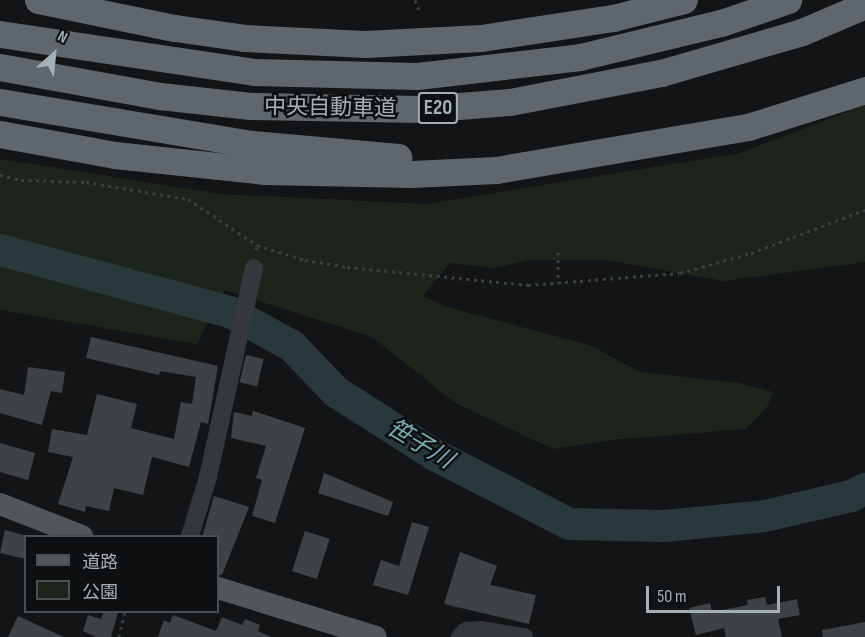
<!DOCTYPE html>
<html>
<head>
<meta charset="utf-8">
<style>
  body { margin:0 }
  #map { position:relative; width:865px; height:637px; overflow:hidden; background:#131415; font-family:"Sofia Sans Condensed","Noto Sans JP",sans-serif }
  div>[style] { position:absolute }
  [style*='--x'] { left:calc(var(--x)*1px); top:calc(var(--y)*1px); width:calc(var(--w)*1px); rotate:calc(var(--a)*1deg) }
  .green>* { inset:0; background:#1d241b }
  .river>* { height:32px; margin:-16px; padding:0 16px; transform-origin:16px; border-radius:16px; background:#29383a }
  .building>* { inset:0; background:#3f4245; transform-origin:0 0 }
  .path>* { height:3px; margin-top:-1.5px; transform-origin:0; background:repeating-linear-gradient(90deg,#3a3f42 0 3px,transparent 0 7.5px) }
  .minor>* { height:18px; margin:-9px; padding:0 9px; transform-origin:9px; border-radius:9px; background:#34373b }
  .major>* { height:22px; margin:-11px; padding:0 11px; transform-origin:11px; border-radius:11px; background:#50565a }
  .highway>* { height:27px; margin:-13.5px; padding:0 13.5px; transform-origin:13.5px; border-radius:13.5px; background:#60676c }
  span { translate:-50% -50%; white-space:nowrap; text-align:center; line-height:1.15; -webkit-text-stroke:5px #0e0f10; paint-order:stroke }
  .shield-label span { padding:2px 4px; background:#0e0f10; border:2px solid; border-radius:4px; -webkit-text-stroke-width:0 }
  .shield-label { font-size:21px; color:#a4b0b7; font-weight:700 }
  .street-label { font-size:22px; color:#a4b0b7 }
  .water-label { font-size:24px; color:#78aeb5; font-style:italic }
  .legend { position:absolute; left:24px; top:535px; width:195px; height:78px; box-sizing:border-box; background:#0e0f10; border:2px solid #4a4f53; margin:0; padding:8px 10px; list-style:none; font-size:18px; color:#a4b0b7 }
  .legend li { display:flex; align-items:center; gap:12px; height:30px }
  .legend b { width:30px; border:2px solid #4a4f53 }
  .north { position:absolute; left:24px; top:24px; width:60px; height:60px; -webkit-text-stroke:4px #0e0f10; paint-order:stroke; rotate:27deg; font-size:16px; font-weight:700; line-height:24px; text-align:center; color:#a4b0b7 }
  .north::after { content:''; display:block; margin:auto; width:21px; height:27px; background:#a4b0b7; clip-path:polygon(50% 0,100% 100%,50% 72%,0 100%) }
  .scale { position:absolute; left:646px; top:586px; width:134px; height:27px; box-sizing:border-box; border:3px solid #a4b0b7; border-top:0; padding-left:8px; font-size:18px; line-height:21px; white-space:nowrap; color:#a4b0b7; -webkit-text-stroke:4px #0e0f10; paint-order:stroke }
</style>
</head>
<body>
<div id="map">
  <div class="green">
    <div style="clip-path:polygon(865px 105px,865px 262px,724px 281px,607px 260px,530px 260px,492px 268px,450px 263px,423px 296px,447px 307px,589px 345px,640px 372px,739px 383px,773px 392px,767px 407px,746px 429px,611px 440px,553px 449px,457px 404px,372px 337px,224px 290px,197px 344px,0 310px,0 159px,221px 194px,426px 204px,740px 153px)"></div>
  </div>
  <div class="river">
    <div style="--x:0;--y:250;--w:238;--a:15.1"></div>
    <div style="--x:230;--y:312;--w:71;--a:28.7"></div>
    <div style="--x:292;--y:346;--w:64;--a:46.3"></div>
    <div style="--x:336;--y:392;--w:117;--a:32.5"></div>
    <div style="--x:435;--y:455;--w:151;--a:27.2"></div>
    <div style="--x:569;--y:524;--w:96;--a:1.2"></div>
    <div style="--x:665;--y:526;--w:100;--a:-5.7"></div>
    <div style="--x:765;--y:516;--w:88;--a:-13.1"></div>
    <div style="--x:851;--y:496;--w:16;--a:-27"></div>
  </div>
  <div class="building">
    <div style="clip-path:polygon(91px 337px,218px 366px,208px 424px,201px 422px,189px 467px,152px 457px,143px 495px,114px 488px,109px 511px,86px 506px,85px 512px,58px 504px,73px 457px,48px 452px,52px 429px,87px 435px,97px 394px,137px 404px,131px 428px,174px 439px,181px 402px,192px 404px,196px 377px,160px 371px,159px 375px,86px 358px)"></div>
    <div style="left:246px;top:355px;width:18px;height:28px;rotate:13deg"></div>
    <div style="clip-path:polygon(28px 367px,65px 372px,62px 393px,51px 391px,42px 425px,0 413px,0 389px,24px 395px)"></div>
    <div style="clip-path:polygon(253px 411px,305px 428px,275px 523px,252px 516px,262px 480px,256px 478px,266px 446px,231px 438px,234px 412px,252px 416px)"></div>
    <div style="clip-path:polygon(0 443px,35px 453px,28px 480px,0 472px)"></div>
    <div style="clip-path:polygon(324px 473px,393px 502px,388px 516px,318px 493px)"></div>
    <div style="clip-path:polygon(214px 496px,249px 507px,222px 575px,218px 575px,218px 537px,202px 537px)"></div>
    <div style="clip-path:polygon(412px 522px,429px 527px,408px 595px,373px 585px,381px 560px,399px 566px)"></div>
    <div style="clip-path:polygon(5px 530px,28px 536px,26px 559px,0 553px)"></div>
    <div style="left:305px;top:531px;width:26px;height:42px;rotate:18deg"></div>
    <div style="clip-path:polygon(460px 552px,497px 566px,490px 585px,536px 595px,529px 624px,444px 604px)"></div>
    <div style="clip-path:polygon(765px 597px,767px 605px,797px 599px,800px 615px,778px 619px,782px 637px,726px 637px,724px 628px,696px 635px,689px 608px,710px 603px,712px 612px,748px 605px,747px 600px)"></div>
    <div style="clip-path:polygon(104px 612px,118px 612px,111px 637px,96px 637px,83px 631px,88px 615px,101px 619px)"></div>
    <div style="clip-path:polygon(173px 615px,216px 631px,222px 617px,242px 625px,245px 619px,260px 625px,258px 631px,271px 637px,158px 637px,164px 620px,170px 623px)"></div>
    <div style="clip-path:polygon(18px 616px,64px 637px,8px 637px)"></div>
    <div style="clip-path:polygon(865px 622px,865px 637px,823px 637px,822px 630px)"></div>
  </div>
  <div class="path">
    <div style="--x:415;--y:0;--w:11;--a:68"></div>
    <div style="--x:0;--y:175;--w:22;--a:13"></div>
    <div style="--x:21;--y:180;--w:65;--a:1.8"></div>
    <div style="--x:86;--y:182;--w:103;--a:9.5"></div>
    <div style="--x:188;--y:199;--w:83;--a:33.7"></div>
    <div style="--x:256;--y:250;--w:5;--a:-79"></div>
    <div style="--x:257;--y:245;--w:50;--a:17.4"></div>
    <div style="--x:305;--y:260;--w:43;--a:9.5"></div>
    <div style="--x:347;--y:267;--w:182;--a:5.7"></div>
    <div style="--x:528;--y:285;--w:152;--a:-4.5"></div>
    <div style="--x:680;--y:273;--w:74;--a:-15.7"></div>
    <div style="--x:751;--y:253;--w:122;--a:-20.7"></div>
    <div style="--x:558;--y:252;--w:31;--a:90"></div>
    <div style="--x:119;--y:637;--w:26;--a:-77"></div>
  </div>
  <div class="minor">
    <div style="--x:190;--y:536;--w:62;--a:-73"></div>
    <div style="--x:208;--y:477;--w:214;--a:-77.6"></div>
    <div style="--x:460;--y:637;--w:8;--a:-45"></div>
    <div style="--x:466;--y:631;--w:14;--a:-4"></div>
    <div style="--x:480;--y:630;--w:45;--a:9"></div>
  </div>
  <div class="major">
    <div style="--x:0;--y:504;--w:88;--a:21.3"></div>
    <div style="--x:218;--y:588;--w:165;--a:17.2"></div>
  </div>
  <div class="highway">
    <div style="--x:38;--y:0;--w:140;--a:11.6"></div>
    <div style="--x:175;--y:28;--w:70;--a:8.2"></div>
    <div style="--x:244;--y:38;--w:121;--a:2.8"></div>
    <div style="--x:365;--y:44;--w:116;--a:-3"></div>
    <div style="--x:481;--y:38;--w:134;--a:-8.6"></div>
    <div style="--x:613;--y:18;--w:73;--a:-14.2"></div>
    <div style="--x:0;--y:34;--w:257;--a:8.5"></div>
    <div style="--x:254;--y:72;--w:163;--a:1.4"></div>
    <div style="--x:417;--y:76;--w:164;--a:-6.6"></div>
    <div style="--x:580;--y:57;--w:145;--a:-13.6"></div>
    <div style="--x:721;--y:23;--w:71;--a:-18.9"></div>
    <div style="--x:0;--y:67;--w:163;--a:10.3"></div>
    <div style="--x:160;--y:96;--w:91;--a:6.3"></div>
    <div style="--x:250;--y:106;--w:171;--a:1"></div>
    <div style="--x:421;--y:109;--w:89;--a:-4.5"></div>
    <div style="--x:510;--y:102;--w:154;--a:-10.9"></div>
    <div style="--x:661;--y:73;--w:147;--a:-16.2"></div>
    <div style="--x:802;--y:32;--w:69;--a:-23.2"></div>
    <div style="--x:0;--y:102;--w:255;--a:9.5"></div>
    <div style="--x:252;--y:144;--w:147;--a:5.1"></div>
    <div style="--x:0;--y:134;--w:117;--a:10.3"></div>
    <div style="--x:115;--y:155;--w:150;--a:6.1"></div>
    <div style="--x:264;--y:171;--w:148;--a:1.2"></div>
    <div style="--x:412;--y:174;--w:84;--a:-2.7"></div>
    <div style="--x:496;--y:170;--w:256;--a:-9.7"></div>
    <div style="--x:748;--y:127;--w:123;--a:-17.5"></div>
  </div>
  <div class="shield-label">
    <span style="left:438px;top:108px">E20</span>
  </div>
  <div class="street-label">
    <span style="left:330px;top:108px;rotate:1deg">中央自動車道</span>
  </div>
  <div class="water-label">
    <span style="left:420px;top:444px;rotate:31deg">笹子川</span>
  </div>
  <ul class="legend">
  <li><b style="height:8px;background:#50565a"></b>道路</li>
  <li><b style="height:16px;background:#1d241b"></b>公園</li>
  </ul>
  <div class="north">N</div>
  <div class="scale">50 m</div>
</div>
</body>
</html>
